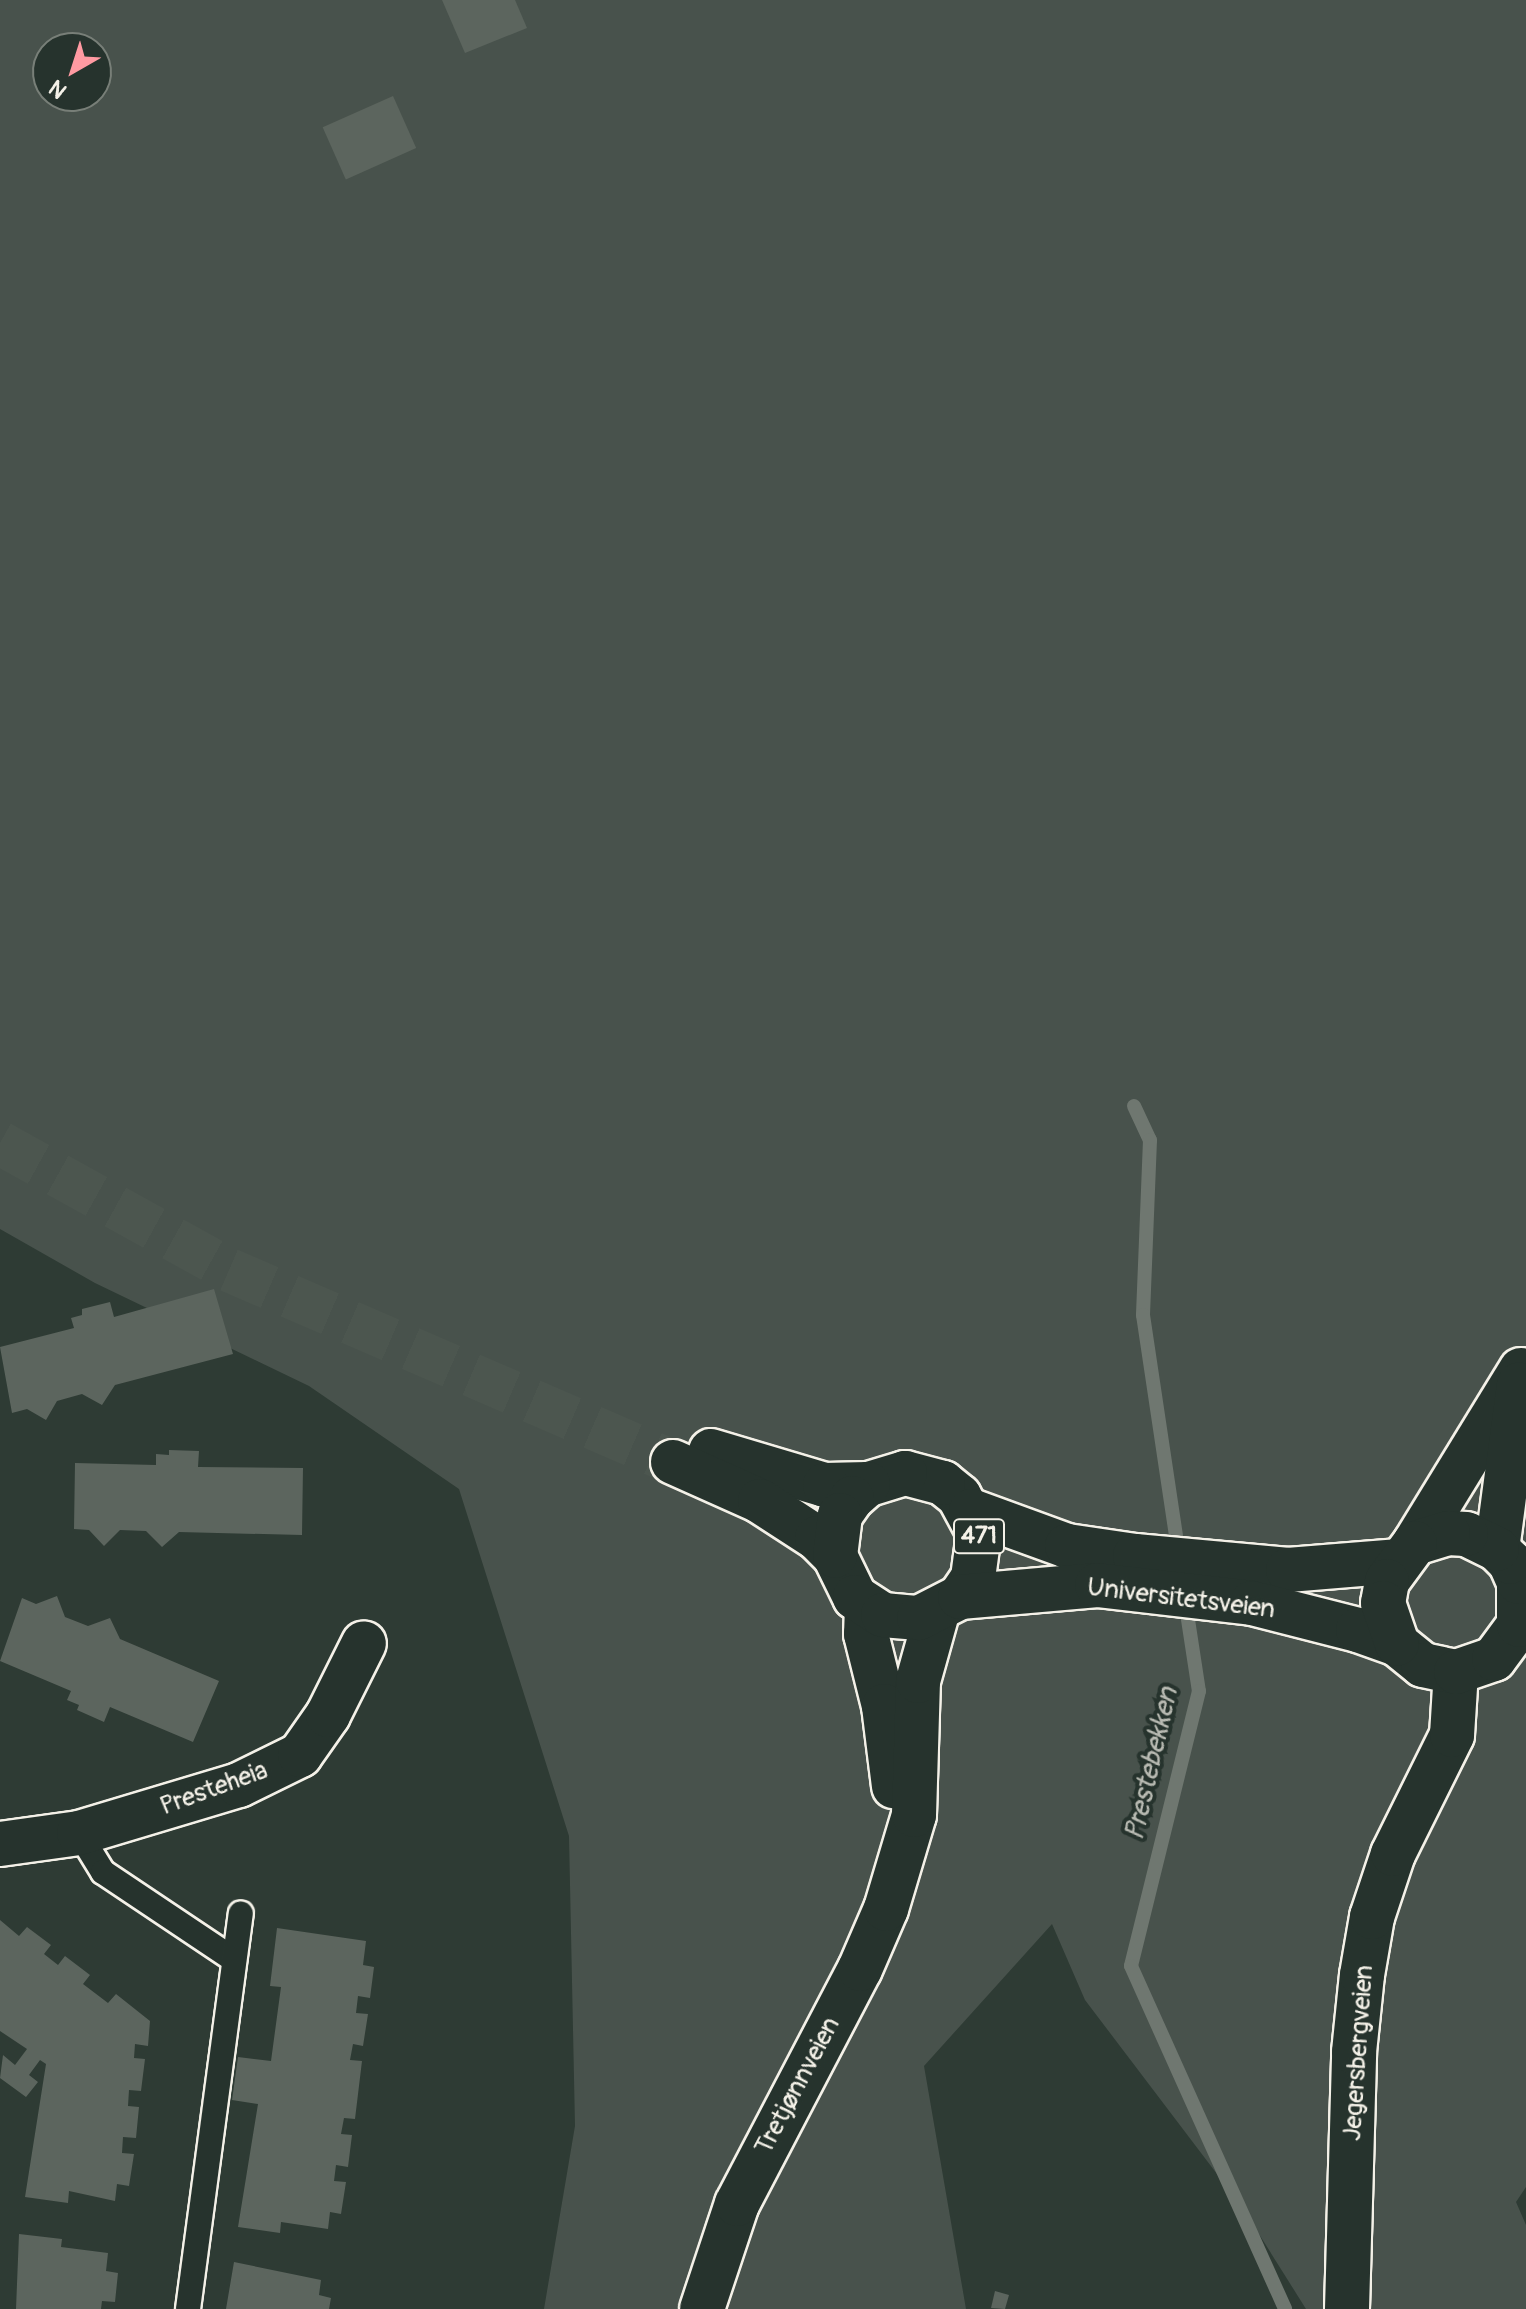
<!DOCTYPE html>
<html>
<head>
<meta charset="utf-8">
<style>
  body { margin:0 }
  #map { position:relative; width:1526px; height:2309px; overflow:hidden; background:#2e3b34; font-family:Pangolin,sans-serif }
  div>[style] { position:absolute }
  [style*='--x'] { left:calc(var(--x)*1px); top:calc(var(--y)*1px); width:calc(var(--w)*1px); rotate:calc(var(--a)*1deg) }
  .green>* { inset:0; background:#48524c }
  .stream>* { height:14px; margin:-7px; padding:0 7px; transform-origin:7px; border-radius:7px; background:#6f7770 }
  .building>* { inset:0; background:#5c655e; transform-origin:0 0 }
  .primary-tunnel>* { height:44px; margin-top:-22px; transform-origin:0; background:repeating-linear-gradient(90deg,#4c564f 0 44px,transparent 0 66px) }
  .roads { filter:drop-shadow(2px 0 #f4f1e8) drop-shadow(-2px 0 #f4f1e8) drop-shadow(0 2px #f4f1e8) drop-shadow(0 -2px #f4f1e8) }
  .lane>* { height:24px; margin:-12px; padding:0 12px; transform-origin:12px; border-radius:12px; background:#26332d }
  .street>* { height:44px; margin:-22px; padding:0 22px; transform-origin:22px; border-radius:22px; background:#26332d }
  .secondary>* { height:44px; margin:-22px; padding:0 22px; transform-origin:22px; border-radius:22px; background:#26332d }
  .primary>* { height:44px; margin:-22px; padding:0 22px; transform-origin:22px; border-radius:22px; background:#26332d }
  span { translate:-50% -50%; white-space:nowrap; text-align:center; line-height:1.15; -webkit-text-stroke:8px #26332d; paint-order:stroke }
  .shield-label span { padding:2px 6px; background:#26332d; border:2px solid; border-radius:6px; -webkit-text-stroke-width:0 }
  .shield-label { font-size:24px; color:#f4f1e8; font-weight:700 }
  .street-label { font-size:26px; color:#f4f1e8 }
  .water-label { font-size:28px; color:#b8bab2; font-style:italic }
  .north { position:absolute; left:32px; top:32px; width:80px; height:80px; box-sizing:border-box; background:#26332d; border:2px solid #787f78; border-radius:50%; rotate:219deg; font-size:22px; font-weight:700; line-height:32px; text-align:center; color:#f4f1e8 }
  .north::after { content:''; display:block; margin:auto; width:28px; height:36px; background:#ff9aa2; clip-path:polygon(50% 0,100% 100%,50% 72%,0 100%) }
</style>
</head>
<body>
<div id="map">
  <div class="green">
    <div style="clip-path:polygon(evenodd,0 0,1526px 0,1526px 2187px,1516px 2202px,1526px 2225px,1526px 2309px,1306px 2309px,1242px 2207px,1085px 2000px,1052px 1924px,924px 2066px,966px 2309px,544px 2309px,575px 2126px,569px 1836px,459px 1489px,309px 1386px,95px 1283px,0 1229px,0 0,48px 48px,96px 48px,96px 96px,48px 96px,48px 48px)"></div>
  </div>
  <div class="stream">
    <div style="--x:1134;--y:1106;--w:38;--a:65"></div>
    <div style="--x:1150;--y:1140;--w:175;--a:92.3"></div>
    <div style="--x:1143;--y:1315;--w:243;--a:81.5"></div>
    <div style="--x:1185;--y:1600;--w:92;--a:81.3"></div>
    <div style="--x:1199;--y:1691;--w:283;--a:103.9"></div>
    <div style="--x:1131;--y:1966;--w:376;--a:65.8"></div>
  </div>
  <div class="building">
    <div style="clip-path:polygon(442px 0,515px 0,527px 28px,465px 53px)"></div>
    <div style="left:393px;top:96px;width:57px;height:77px;rotate:66deg"></div>
    <div style="clip-path:polygon(214px 1289px,233px 1354px,115px 1385px,102px 1405px,82px 1394px,57px 1401px,46px 1420px,27px 1409px,12px 1413px,0 1347px,74px 1328px,71px 1318px,82px 1315px,82px 1309px,110px 1302px,114px 1317px)"></div>
    <div style="clip-path:polygon(169px 1450px,199px 1451px,198px 1467px,303px 1468px,302px 1535px,179px 1532px,162px 1547px,146px 1531px,120px 1530px,104px 1546px,89px 1530px,74px 1529px,75px 1463px,156px 1465px,156px 1454px,169px 1455px)"></div>
    <div style="clip-path:polygon(57px 1596px,65px 1617px,88px 1626px,110px 1618px,120px 1639px,219px 1681px,193px 1742px,110px 1707px,104px 1722px,77px 1710px,79px 1705px,67px 1700px,71px 1691px,0 1661px,22px 1598px,36px 1604px)"></div>
    <div style="clip-path:polygon(0 1920px,19px 1936px,27px 1927px,51px 1945px,44px 1954px,58px 1965px,65px 1956px,90px 1975px,83px 1984px,108px 2003px,116px 1994px,150px 2021px,148px 2046px,135px 2044px,134px 2058px,145px 2059px,141px 2091px,129px 2090px,128px 2106px,139px 2107px,136px 2138px,123px 2137px,122px 2153px,134px 2154px,129px 2186px,117px 2184px,115px 2201px,69px 2191px,68px 2203px,25px 2197px,46px 2064px,40px 2060px,29px 2075px,38px 2082px,26px 2097px,0 2078px,3px 2055px,15px 2065px,27px 2049px,0 2031px)"></div>
    <div style="clip-path:polygon(277px 1928px,366px 1941px,363px 1965px,374px 1967px,370px 1998px,358px 1996px,356px 2013px,368px 2014px,363px 2046px,353px 2044px,350px 2060px,362px 2061px,355px 2119px,344px 2118px,341px 2134px,352px 2135px,348px 2167px,336px 2165px,334px 2181px,346px 2182px,341px 2214px,330px 2212px,328px 2229px,281px 2222px,280px 2233px,238px 2227px,258px 2104px,232px 2100px,238px 2057px,271px 2061px,281px 1987px,270px 1986px)"></div>
    <div style="clip-path:polygon(19px 2234px,62px 2239px,61px 2247px,108px 2253px,106px 2271px,118px 2273px,115px 2302px,102px 2301px,101px 2309px,16px 2309px)"></div>
    <div style="clip-path:polygon(234px 2262px,321px 2280px,319px 2295px,331px 2298px,329px 2309px,226px 2309px)"></div>
    <div style="clip-path:polygon(995px 2291px,1009px 2295px,1005px 2309px,991px 2308px)"></div>
  </div>
  <div class="primary-tunnel">
    <div style="--x:0;--y:1143;--w:262;--a:29"></div>
    <div style="--x:229;--y:1270;--w:484;--a:23.4"></div>
  </div>
  <div class="roads">
    <div class="lane">
      <div style="--x:79;--y:1833;--w:46;--a:58.4"></div>
      <div style="--x:103;--y:1872;--w:156;--a:33.8"></div>
      <div style="--x:188;--y:2309;--w:399;--a:-82.4"></div>
    </div>
    <div class="street">
      <div style="--x:0;--y:1844;--w:80;--a:-7.9"></div>
      <div style="--x:79;--y:1833;--w:167;--a:-16.7"></div>
      <div style="--x:239;--y:1785;--w:68;--a:-26.2"></div>
      <div style="--x:300;--y:1755;--w:49;--a:-55"></div>
      <div style="--x:328;--y:1715;--w:80;--a:-63.4"></div>
      <div style="--x:1347;--y:2309;--w:257;--a:-88.4"></div>
      <div style="--x:1354;--y:2052;--w:77;--a:-84.1"></div>
      <div style="--x:1362;--y:1975;--w:59;--a:-80.2"></div>
      <div style="--x:1372;--y:1917;--w:66;--a:-71.6"></div>
      <div style="--x:1393;--y:1854;--w:133;--a:-63.6"></div>
      <div style="--x:1452;--y:1735;--w:63;--a:-86.4"></div>
    </div>
    <div class="secondary">
      <div style="--x:867;--y:1607;--w:27;--a:92"></div>
      <div style="--x:866;--y:1634;--w:74;--a:76"></div>
      <div style="--x:884;--y:1706;--w:81;--a:82.9"></div>
      <div style="--x:702;--y:2309;--w:111;--a:-71.6"></div>
      <div style="--x:737;--y:2204;--w:265;--a:-62.4"></div>
      <div style="--x:860;--y:1969;--w:65;--a:-66.6"></div>
      <div style="--x:886;--y:1909;--w:98;--a:-73.4"></div>
      <div style="--x:914;--y:1815;--w:134;--a:-88.3"></div>
      <div style="--x:918;--y:1681;--w:71;--a:-74.4"></div>
    </div>
    <div class="primary">
      <div style="--x:711;--y:1451;--w:119;--a:16.6"></div>
      <div style="--x:825;--y:1485;--w:43;--a:-1.3"></div>
      <div style="--x:673;--y:1462;--w:95;--a:24.1"></div>
      <div style="--x:760;--y:1501;--w:68;--a:33"></div>
      <div style="--x:817;--y:1538;--w:25;--a:45"></div>
      <div style="--x:835;--y:1556;--w:46;--a:64"></div>
      <div style="--x:855;--y:1597;--w:33;--a:33"></div>
      <div style="--x:883;--y:1615;--w:36;--a:5"></div>
      <div style="--x:919;--y:1618;--w:46;--a:-27.1"></div>
      <div style="--x:960;--y:1597;--w:23;--a:-56"></div>
      <div style="--x:973;--y:1578;--w:45;--a:-82.4"></div>
      <div style="--x:979;--y:1533;--w:42;--a:-118.4"></div>
      <div style="--x:959;--y:1496;--w:21;--a:-141"></div>
      <div style="--x:943;--y:1483;--w:39;--a:-165"></div>
      <div style="--x:905;--y:1473;--w:39;--a:163"></div>
      <div style="--x:868;--y:1484;--w:21;--a:139"></div>
      <div style="--x:852;--y:1498;--w:21;--a:125"></div>
      <div style="--x:840;--y:1515;--w:41;--a:97"></div>
      <div style="--x:971;--y:1511;--w:102;--a:20"></div>
      <div style="--x:1067;--y:1546;--w:69;--a:8.4"></div>
      <div style="--x:1135;--y:1556;--w:154;--a:5.2"></div>
      <div style="--x:1288;--y:1570;--w:109;--a:-4.7"></div>
      <div style="--x:1415;--y:1543;--w:203;--a:-58.5"></div>
      <div style="--x:1497;--y:1549;--w:166;--a:-82.4"></div>
      <div style="--x:960;--y:1597;--w:138;--a:-5"></div>
      <div style="--x:1097;--y:1585;--w:156;--a:6.6"></div>
      <div style="--x:1252;--y:1603;--w:109;--a:14.3"></div>
      <div style="--x:1358;--y:1630;--w:41;--a:19.7"></div>
      <div style="--x:1397;--y:1644;--w:33;--a:39"></div>
      <div style="--x:1423;--y:1665;--w:34;--a:12"></div>
      <div style="--x:1456;--y:1672;--w:40;--a:-18.9"></div>
      <div style="--x:1494;--y:1659;--w:42;--a:-53.7"></div>
      <div style="--x:1519;--y:1625;--w:43;--a:-90"></div>
      <div style="--x:1519;--y:1582;--w:22;--a:-114"></div>
      <div style="--x:1510;--y:1562;--w:18;--a:-135"></div>
      <div style="--x:1497;--y:1549;--w:34;--a:-154"></div>
      <div style="--x:1466;--y:1534;--w:18;--a:-177"></div>
      <div style="--x:1448;--y:1533;--w:34;--a:163"></div>
      <div style="--x:1415;--y:1543;--w:47;--a:126.4"></div>
      <div style="--x:1387;--y:1581;--w:22;--a:100"></div>
      <div style="--x:1383;--y:1603;--w:43;--a:71.1"></div>
    </div>
  </div>
  <div class="shield-label">
    <span style="left:979px;top:1536px">471</span>
  </div>
  <div class="street-label">
    <span style="left:1181px;top:1599px;rotate:7deg">Universitetsveien</span>
    <span style="left:214px;top:1789px;rotate:-20deg">Presteheia</span>
    <span style="left:1359px;top:2053px;rotate:-86deg">Jegersbergveien</span>
    <span style="left:798px;top:2086px;rotate:-62deg">Tretjønnveien</span>
  </div>
  <div class="water-label">
    <span style="left:1152px;top:1764px;rotate:-77deg">Prestebekken</span>
  </div>
  <div class="north">N</div>
</div>
</body>
</html>
